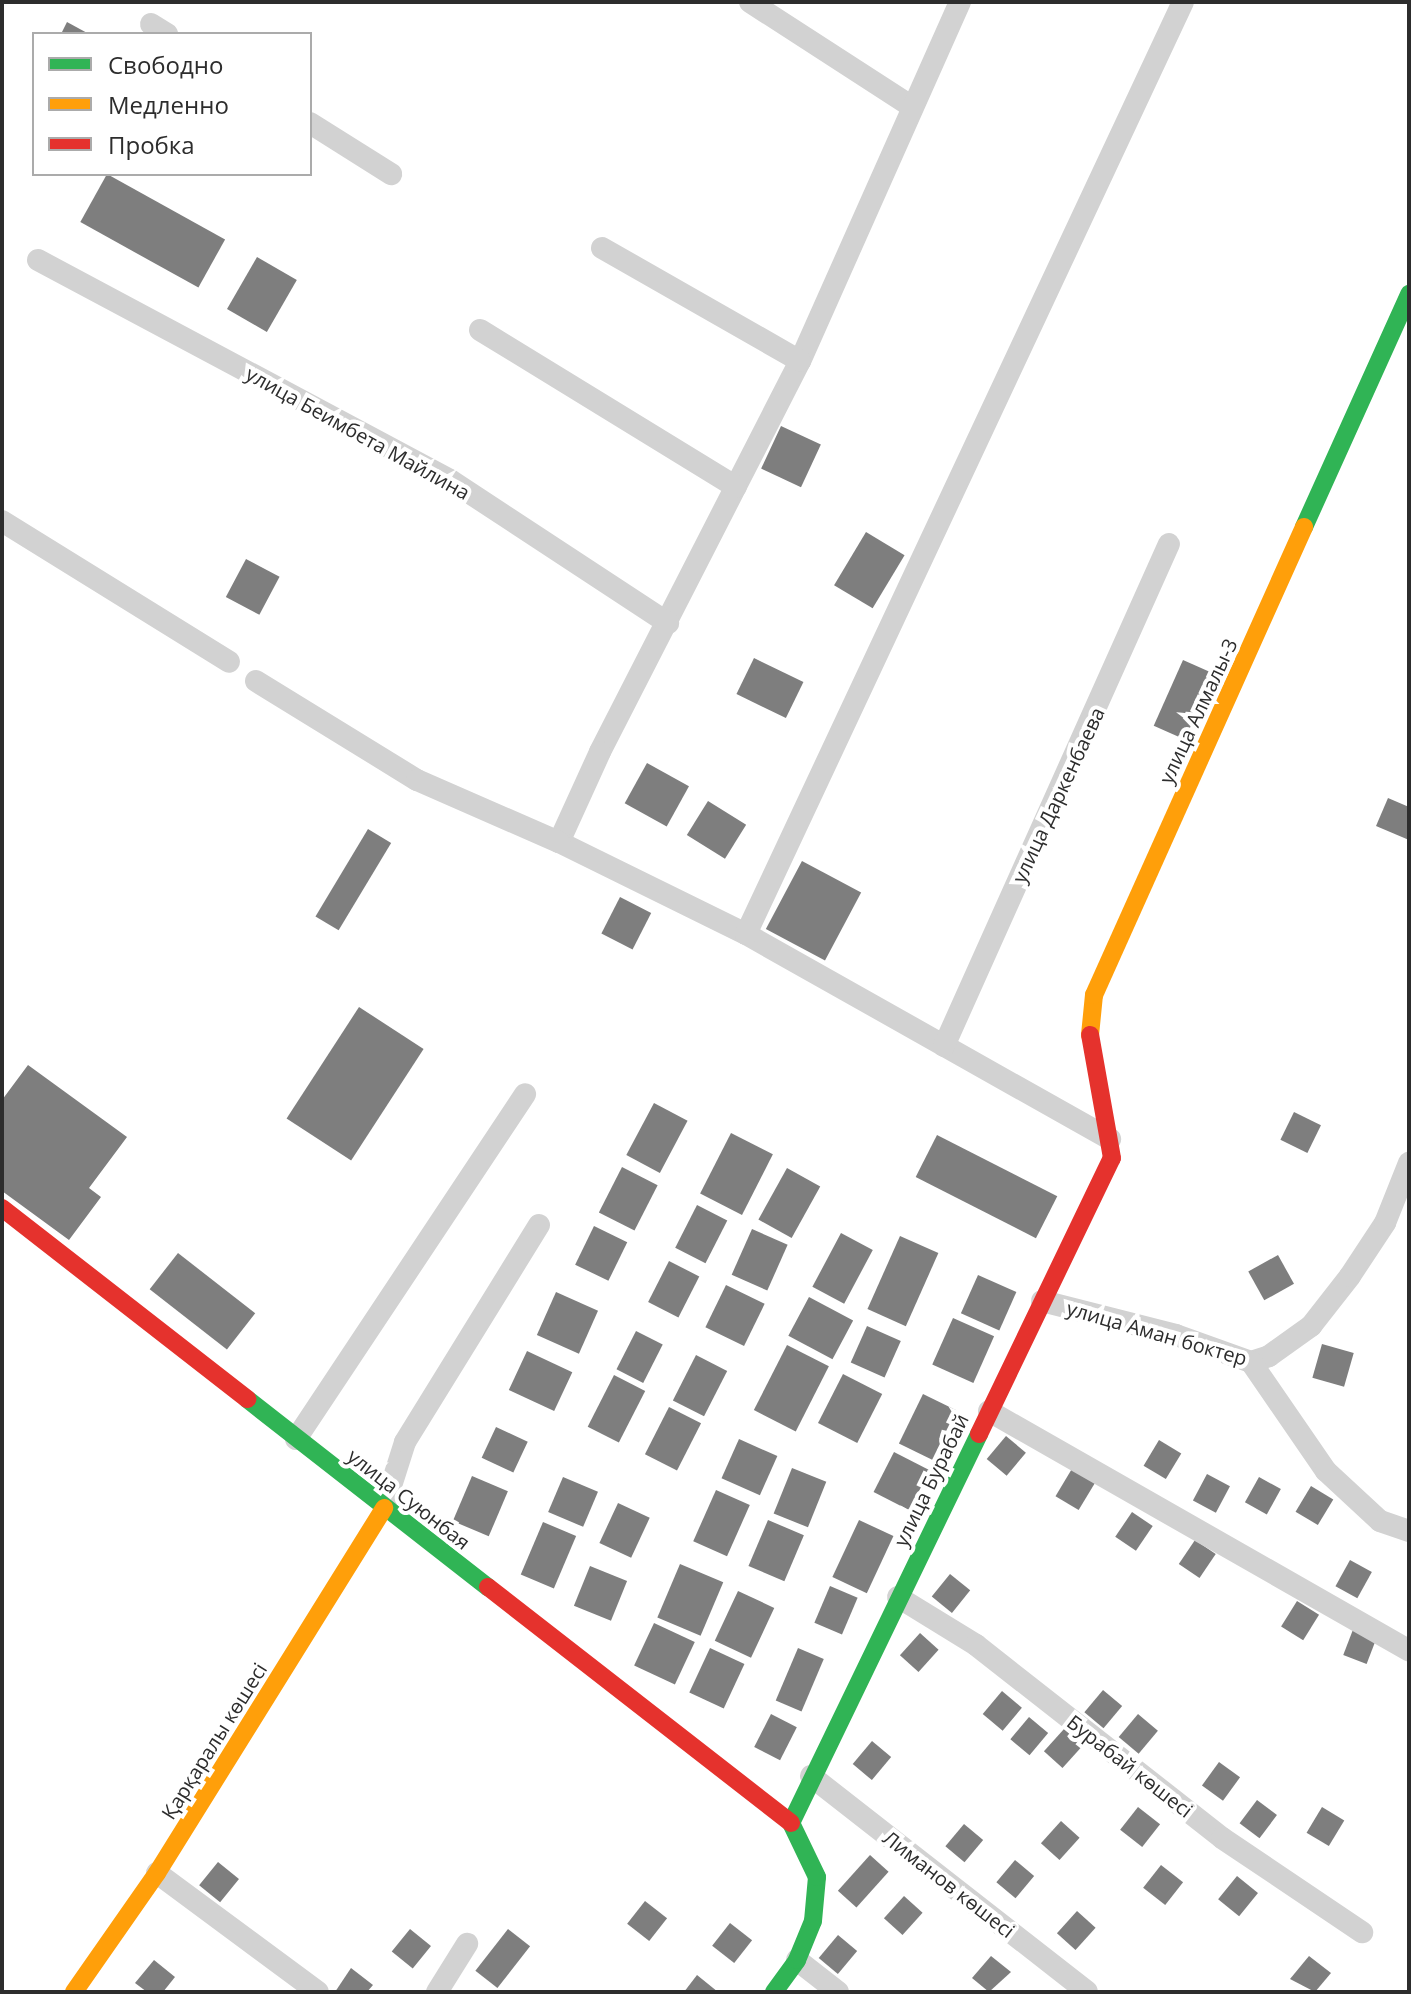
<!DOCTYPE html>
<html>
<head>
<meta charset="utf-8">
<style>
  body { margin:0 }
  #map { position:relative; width:1411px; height:1994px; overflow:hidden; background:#fff; font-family:"Open Sans",sans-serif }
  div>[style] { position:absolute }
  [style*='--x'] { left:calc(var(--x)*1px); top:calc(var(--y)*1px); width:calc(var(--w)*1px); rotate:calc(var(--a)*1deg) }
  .building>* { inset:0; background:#7e7e7e; transform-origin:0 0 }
  .street>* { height:22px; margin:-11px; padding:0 11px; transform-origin:11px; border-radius:11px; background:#d2d2d2 }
  .fast>* { height:18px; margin:-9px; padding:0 9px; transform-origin:9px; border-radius:9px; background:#30b455 }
  .slow>* { height:18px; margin:-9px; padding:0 9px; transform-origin:9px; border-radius:9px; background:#ff9f0a }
  .jam>* { height:18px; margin:-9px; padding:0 9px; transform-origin:9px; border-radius:9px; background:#e5322d }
  span { translate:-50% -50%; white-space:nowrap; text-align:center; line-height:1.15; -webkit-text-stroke:8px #fff; paint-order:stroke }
  .street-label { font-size:20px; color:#2d2d2d }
  .frame { position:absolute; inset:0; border:4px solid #2d2d2d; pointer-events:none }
  .legend { position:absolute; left:32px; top:32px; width:280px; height:144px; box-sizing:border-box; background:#fff; border:2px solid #ababab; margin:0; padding:10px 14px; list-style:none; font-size:24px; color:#2d2d2d }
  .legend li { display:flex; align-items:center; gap:16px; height:40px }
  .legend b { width:40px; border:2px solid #ababab }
</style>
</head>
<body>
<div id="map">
  <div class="building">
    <div style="clip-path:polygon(67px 22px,89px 34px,61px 34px)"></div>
    <div style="left:107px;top:174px;width:135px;height:55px;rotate:29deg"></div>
    <div style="left:257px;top:257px;width:46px;height:60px;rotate:30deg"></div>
    <div style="left:781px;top:426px;width:44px;height:47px;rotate:25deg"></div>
    <div style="left:866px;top:532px;width:45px;height:62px;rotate:31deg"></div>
    <div style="left:246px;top:559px;width:38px;height:43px;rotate:28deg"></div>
    <div style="left:754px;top:658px;width:55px;height:40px;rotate:26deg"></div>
    <div style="left:1183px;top:660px;width:34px;height:72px;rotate:24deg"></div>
    <div style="left:647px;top:763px;width:48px;height:46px;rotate:29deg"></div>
    <div style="clip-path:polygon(1388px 798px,1409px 807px,1409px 840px,1376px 826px)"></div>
    <div style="left:708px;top:801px;width:45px;height:40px;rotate:32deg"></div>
    <div style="left:368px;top:829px;width:27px;height:102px;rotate:31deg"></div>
    <div style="left:802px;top:861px;width:67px;height:77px;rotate:28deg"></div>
    <div style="left:620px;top:897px;width:35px;height:41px;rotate:27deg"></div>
    <div style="left:359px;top:1007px;width:77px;height:133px;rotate:33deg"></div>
    <div style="clip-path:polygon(28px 1065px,127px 1137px,89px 1188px,101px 1197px,69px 1240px,2px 1191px,2px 1100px)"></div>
    <div style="left:654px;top:1103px;width:38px;height:59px;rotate:28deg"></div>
    <div style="left:1294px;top:1112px;width:30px;height:31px;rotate:26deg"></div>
    <div style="left:731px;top:1133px;width:47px;height:68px;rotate:27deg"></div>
    <div style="left:937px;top:1135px;width:135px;height:47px;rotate:27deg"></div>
    <div style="left:622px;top:1167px;width:40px;height:51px;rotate:27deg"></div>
    <div style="left:787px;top:1168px;width:38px;height:59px;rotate:29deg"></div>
    <div style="left:697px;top:1205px;width:34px;height:48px;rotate:27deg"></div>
    <div style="left:594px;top:1226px;width:37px;height:43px;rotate:26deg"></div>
    <div style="left:752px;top:1229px;width:39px;height:50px;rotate:24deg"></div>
    <div style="left:841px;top:1233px;width:36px;height:61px;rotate:28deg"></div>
    <div style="left:900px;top:1236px;width:42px;height:80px;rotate:24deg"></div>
    <div style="left:178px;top:1253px;width:98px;height:46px;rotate:38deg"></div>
    <div style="left:1278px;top:1255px;width:33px;height:34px;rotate:61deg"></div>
    <div style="left:669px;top:1261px;width:34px;height:46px;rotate:27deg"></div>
    <div style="left:978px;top:1275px;width:42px;height:42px;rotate:24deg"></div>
    <div style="left:726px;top:1285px;width:43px;height:47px;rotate:26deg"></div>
    <div style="left:556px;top:1292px;width:46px;height:47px;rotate:24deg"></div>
    <div style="left:809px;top:1297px;width:50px;height:44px;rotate:28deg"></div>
    <div style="left:953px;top:1318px;width:45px;height:51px;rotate:24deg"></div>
    <div style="left:867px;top:1326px;width:37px;height:40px;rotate:24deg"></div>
    <div style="left:636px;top:1331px;width:30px;height:43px;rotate:27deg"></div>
    <div style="left:1322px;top:1344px;width:33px;height:35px;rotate:16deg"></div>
    <div style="left:787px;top:1345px;width:47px;height:73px;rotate:27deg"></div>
    <div style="left:527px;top:1351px;width:50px;height:43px;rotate:25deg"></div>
    <div style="left:696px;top:1355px;width:35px;height:51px;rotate:27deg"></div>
    <div style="left:843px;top:1374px;width:44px;height:55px;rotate:27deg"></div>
    <div style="left:614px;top:1375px;width:35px;height:58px;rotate:27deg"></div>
    <div style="left:923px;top:1394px;width:37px;height:55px;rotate:26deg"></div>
    <div style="left:669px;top:1407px;width:36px;height:53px;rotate:27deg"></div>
    <div style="left:496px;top:1427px;width:35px;height:34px;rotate:25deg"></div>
    <div style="left:1006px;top:1436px;width:26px;height:30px;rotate:40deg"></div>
    <div style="left:739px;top:1439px;width:42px;height:43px;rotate:24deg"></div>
    <div style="left:1159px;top:1440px;width:26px;height:30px;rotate:31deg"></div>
    <div style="left:894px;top:1452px;width:40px;height:45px;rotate:27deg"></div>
    <div style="left:1073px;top:1467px;width:27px;height:34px;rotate:31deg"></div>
    <div style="left:792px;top:1468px;width:37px;height:49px;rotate:22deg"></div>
    <div style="left:1207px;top:1474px;width:26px;height:30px;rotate:28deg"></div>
    <div style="left:472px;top:1476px;width:39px;height:49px;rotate:23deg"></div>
    <div style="left:563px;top:1477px;width:38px;height:38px;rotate:23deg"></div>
    <div style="left:1259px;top:1477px;width:25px;height:29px;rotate:29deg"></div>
    <div style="left:1311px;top:1486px;width:26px;height:30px;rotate:31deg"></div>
    <div style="left:716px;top:1490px;width:37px;height:56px;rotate:24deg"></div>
    <div style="left:618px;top:1503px;width:35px;height:44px;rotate:25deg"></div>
    <div style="left:1132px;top:1512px;width:25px;height:30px;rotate:34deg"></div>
    <div style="left:768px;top:1520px;width:39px;height:50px;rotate:23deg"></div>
    <div style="left:859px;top:1520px;width:38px;height:63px;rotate:25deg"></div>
    <div style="left:543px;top:1522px;width:36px;height:57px;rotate:23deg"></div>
    <div style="left:1195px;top:1540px;width:25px;height:29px;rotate:34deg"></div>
    <div style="left:1350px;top:1560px;width:25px;height:30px;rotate:29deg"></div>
    <div style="left:680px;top:1564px;width:47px;height:58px;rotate:23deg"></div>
    <div style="left:590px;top:1566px;width:40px;height:43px;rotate:22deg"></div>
    <div style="left:950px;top:1574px;width:26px;height:29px;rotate:39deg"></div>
    <div style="left:830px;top:1586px;width:30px;height:40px;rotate:23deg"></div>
    <div style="left:738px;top:1591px;width:40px;height:55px;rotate:25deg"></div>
    <div style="left:1297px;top:1601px;width:26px;height:30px;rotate:32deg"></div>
    <div style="left:654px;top:1623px;width:45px;height:47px;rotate:25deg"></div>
    <div style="left:1354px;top:1627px;width:25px;height:30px;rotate:21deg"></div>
    <div style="left:920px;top:1633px;width:25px;height:30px;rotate:42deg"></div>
    <div style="left:710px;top:1648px;width:38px;height:49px;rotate:25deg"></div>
    <div style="left:798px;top:1648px;width:28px;height:57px;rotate:23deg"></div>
    <div style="left:1103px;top:1690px;width:25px;height:29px;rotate:40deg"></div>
    <div style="left:1002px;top:1691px;width:26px;height:30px;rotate:40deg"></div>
    <div style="left:771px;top:1714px;width:29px;height:37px;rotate:27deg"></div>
    <div style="left:1138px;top:1714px;width:26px;height:30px;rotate:40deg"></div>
    <div style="left:1029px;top:1717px;width:25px;height:29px;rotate:40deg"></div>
    <div style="left:1064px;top:1729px;width:25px;height:30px;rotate:42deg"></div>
    <div style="left:872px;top:1741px;width:25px;height:30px;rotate:40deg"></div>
    <div style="left:1219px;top:1762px;width:26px;height:29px;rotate:36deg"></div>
    <div style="left:1257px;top:1800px;width:25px;height:29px;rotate:37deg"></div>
    <div style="left:1138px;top:1807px;width:28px;height:29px;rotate:38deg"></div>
    <div style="left:1322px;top:1807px;width:26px;height:30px;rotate:31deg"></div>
    <div style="left:1061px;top:1821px;width:25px;height:30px;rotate:42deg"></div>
    <div style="left:964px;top:1824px;width:25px;height:29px;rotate:40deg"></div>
    <div style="left:870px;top:1855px;width:25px;height:48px;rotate:42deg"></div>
    <div style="left:1015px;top:1860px;width:25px;height:29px;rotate:40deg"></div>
    <div style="left:218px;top:1862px;width:27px;height:30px;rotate:39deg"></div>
    <div style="left:1161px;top:1865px;width:28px;height:29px;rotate:38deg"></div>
    <div style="left:1237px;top:1876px;width:27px;height:30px;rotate:39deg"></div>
    <div style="left:904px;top:1896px;width:25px;height:30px;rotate:42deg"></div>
    <div style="left:645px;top:1901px;width:28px;height:29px;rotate:38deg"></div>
    <div style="left:1077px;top:1911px;width:25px;height:30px;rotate:42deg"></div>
    <div style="left:730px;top:1923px;width:28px;height:29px;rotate:38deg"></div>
    <div style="left:410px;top:1929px;width:27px;height:29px;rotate:39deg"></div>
    <div style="left:508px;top:1929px;width:28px;height:53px;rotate:38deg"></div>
    <div style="left:838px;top:1935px;width:25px;height:30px;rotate:40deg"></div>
    <div style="clip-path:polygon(991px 1956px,1011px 1972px,989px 1992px,972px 1978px)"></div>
    <div style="clip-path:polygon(1309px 1956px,1331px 1973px,1315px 1992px,1290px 1979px)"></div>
    <div style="clip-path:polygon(154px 1960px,175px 1977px,163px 1992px,147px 1992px,135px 1983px)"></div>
    <div style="clip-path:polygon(351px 1968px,373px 1985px,367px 1992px,335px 1992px)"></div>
    <div style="clip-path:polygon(697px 1975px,718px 1992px,684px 1992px)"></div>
  </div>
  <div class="street">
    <div style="--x:750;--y:2;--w:192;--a:32.9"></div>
    <div style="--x:960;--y:2;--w:393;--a:114"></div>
    <div style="--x:800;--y:361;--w:439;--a:117.1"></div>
    <div style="--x:600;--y:752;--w:99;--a:114.5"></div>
    <div style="--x:559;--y:842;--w:208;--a:26.2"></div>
    <div style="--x:746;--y:934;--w:418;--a:29.4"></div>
    <div style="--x:151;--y:24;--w:19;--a:32"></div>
    <div style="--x:310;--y:123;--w:96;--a:32.2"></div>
    <div style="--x:602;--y:248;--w:228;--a:29.7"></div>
    <div style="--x:38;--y:260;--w:467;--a:28.1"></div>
    <div style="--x:450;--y:480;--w:261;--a:33.3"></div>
    <div style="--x:480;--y:330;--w:300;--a:31.5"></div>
    <div style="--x:2;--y:521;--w:267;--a:31.8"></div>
    <div style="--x:256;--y:681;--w:189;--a:31.6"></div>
    <div style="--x:417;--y:780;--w:155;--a:23.6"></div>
    <div style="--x:746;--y:934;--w:1029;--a:-64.88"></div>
    <div style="--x:944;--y:1046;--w:550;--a:-65.86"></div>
    <div style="--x:1042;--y:1301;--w:138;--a:14.2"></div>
    <div style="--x:1176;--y:1335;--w:80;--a:19.8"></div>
    <div style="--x:1251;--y:1362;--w:19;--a:-18"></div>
    <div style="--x:1269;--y:1356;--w:52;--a:-35.5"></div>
    <div style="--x:1311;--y:1326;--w:63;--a:-52"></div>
    <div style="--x:1350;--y:1276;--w:64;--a:-56.6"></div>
    <div style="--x:1385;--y:1223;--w:65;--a:-68.2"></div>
    <div style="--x:1251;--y:1362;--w:132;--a:55.5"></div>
    <div style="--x:1326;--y:1471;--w:74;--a:42.8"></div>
    <div style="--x:1380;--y:1521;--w:31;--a:19"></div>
    <div style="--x:989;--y:1411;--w:484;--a:29.7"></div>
    <div style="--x:296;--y:1439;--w:414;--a:-56.4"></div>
    <div style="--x:384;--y:1508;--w:69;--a:-72.3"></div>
    <div style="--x:405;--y:1442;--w:255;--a:-58.3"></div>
    <div style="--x:898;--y:1597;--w:92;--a:31.6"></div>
    <div style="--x:976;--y:1645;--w:313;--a:38.1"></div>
    <div style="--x:1222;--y:1838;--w:169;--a:33.9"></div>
    <div style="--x:811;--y:1776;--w:350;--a:38"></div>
    <div style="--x:157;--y:1873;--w:200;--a:36.5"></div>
    <div style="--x:797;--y:1960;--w:52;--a:38"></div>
    <div style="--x:437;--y:1992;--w:57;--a:-58"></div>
  </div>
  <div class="fast">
    <div style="--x:1304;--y:527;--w:256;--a:-65.7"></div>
    <div style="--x:247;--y:1399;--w:306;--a:38"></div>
    <div style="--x:791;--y:1823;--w:432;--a:-64.2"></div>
    <div style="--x:774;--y:1992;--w:39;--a:-54"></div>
    <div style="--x:797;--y:1960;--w:42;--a:-67.7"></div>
    <div style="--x:813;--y:1921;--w:44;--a:-84.8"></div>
    <div style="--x:817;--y:1877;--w:60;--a:-115.7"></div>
  </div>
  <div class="slow">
    <div style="--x:1090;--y:1035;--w:40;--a:-84.3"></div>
    <div style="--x:1094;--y:995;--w:513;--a:-65.83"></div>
    <div style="--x:74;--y:1992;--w:145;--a:-55.1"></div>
    <div style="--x:157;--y:1873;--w:430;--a:-58.1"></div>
  </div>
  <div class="jam">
    <div style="--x:2;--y:1208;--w:311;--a:37.9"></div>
    <div style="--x:979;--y:1434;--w:306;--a:-64.3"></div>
    <div style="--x:1112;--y:1158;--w:125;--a:-100.1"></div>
    <div style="--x:488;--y:1587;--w:384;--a:37.9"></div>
  </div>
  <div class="street-label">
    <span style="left:358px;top:433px;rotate:29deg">улица Беимбета Майлина</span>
    <span style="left:1198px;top:711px;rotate:-65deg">улица Алмалы-3</span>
    <span style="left:1058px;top:795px;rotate:-65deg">улица Даркенбаева</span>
    <span style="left:1157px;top:1333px;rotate:16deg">улица Аман боктер</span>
    <span style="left:931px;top:1480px;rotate:-64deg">улица Бурабай</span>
    <span style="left:409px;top:1499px;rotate:38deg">улица Суюнбая</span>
    <span style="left:214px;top:1741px;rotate:-58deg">Қарқаралы көшесі</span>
    <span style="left:1130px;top:1766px;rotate:38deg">Бурабай көшесі</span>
    <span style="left:949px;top:1884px;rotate:38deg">Лиманов көшесі</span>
  </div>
  <div class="frame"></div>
  <ul class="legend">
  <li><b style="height:10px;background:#30b455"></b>Свободно</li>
  <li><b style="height:10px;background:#ff9f0a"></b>Медленно</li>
  <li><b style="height:10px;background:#e5322d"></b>Пробка</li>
  </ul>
</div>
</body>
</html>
